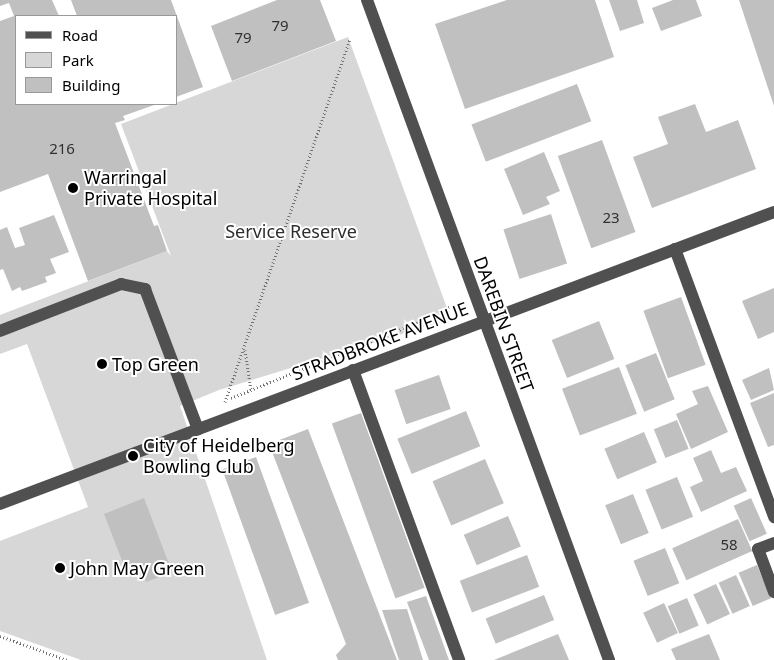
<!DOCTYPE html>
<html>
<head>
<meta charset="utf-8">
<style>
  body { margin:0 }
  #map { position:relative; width:774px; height:660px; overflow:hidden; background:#fff; font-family:"Noto Sans",sans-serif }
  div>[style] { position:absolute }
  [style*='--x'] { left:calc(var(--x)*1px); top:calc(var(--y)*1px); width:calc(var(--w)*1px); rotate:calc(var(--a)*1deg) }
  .green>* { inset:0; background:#d7d7d7 }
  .building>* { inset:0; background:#c0c0c0; transform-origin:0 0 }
  .path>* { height:3px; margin-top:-1.5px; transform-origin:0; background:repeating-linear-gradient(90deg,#727272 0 1px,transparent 0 3.5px) }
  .minor>* { height:12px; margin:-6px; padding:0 6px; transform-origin:6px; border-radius:6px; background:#505050 }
  .dots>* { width:14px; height:14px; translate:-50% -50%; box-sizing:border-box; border:2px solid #fff; border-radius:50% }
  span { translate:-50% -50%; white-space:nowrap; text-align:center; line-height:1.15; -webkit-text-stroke:4px #fff; paint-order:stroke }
  .number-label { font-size:15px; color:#303030 }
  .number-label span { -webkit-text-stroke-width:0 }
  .poi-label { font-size:18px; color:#000 }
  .left { translate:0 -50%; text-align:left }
  .park-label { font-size:18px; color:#2e2e2e }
  .street-label { font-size:18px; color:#000 }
  .legend { position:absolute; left:15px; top:15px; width:162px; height:90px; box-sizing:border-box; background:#fff; border:1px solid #999; margin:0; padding:6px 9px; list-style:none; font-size:15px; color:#000 }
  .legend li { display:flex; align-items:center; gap:10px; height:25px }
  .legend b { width:25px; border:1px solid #999 }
</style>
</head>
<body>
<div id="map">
  <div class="green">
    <div style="clip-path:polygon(348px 37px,451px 319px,219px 390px,180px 406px,267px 660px,81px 660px,0 631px,0 541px,88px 507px,27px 344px,0 354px,0 315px,167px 251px,171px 256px,121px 124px)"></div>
  </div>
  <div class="building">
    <div style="clip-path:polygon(0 0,52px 0,59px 16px,16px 16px,16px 104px,157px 104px,123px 116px,125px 120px,115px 123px,154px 226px,158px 225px,167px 251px,88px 281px,48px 174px,0 192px,0 21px,14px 16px,9px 3px,0 6px)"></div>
    <div style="clip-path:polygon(71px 0,171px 0,203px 87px,176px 97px,176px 16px,77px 16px)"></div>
    <div style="clip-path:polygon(277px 0,320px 0,336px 41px,232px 81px,211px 26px)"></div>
    <div style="clip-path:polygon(507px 0,595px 0,614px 57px,465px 109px,435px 24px)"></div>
    <div style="clip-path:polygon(609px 0,637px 0,644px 23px,620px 31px)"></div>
    <div style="clip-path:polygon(673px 0,696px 0,702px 16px,661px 31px,652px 8px)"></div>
    <div style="clip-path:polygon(739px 0,774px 0,774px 106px)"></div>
    <div style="left:577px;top:84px;width:40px;height:113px;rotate:69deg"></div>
    <div style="clip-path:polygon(695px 104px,706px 132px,738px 120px,756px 169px,652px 208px,633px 157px,668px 144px,658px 117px)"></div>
    <div style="left:602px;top:140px;width:98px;height:47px;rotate:70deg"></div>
    <div style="clip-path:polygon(544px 152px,560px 191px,546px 197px,550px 204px,523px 215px,504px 169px)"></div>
    <div style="left:551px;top:214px;width:52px;height:50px;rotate:72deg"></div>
    <div style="clip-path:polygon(54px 215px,69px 252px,50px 259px,56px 273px,45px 277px,47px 282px,22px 291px,20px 287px,12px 291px,3px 269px,0 270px,0 230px,7px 227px,15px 248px,25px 245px,19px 228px)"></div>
    <div style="clip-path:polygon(774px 288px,774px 332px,758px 339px,742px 301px)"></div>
    <div style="left:681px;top:297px;width:72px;height:40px;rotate:70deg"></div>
    <div style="left:599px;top:321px;width:41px;height:51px;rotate:68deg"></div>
    <div style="left:656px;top:353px;width:50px;height:33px;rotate:68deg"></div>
    <div style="left:619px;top:367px;width:50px;height:61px;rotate:69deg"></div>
    <div style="clip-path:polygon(769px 368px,774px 390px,751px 400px,742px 380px)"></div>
    <div style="left:439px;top:375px;width:36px;height:47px;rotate:71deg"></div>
    <div style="clip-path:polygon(708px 386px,728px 432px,691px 449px,676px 414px,698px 404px,692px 391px)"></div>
    <div style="clip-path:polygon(774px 393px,774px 445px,768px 447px,750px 403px)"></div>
    <div style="left:466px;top:411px;width:38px;height:74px;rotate:68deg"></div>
    <div style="left:361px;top:413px;width:186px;height:31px;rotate:70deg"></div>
    <div style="left:677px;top:420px;width:31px;height:25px;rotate:68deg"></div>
    <div style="clip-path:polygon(308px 429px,397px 660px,338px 660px,336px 655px,346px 644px,269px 444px)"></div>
    <div style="left:644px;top:432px;width:33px;height:43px;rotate:67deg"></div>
    <div style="clip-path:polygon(711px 450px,721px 473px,736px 467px,747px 491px,701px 512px,690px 487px,703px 481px,693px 458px)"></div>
    <div style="left:256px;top:457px;width:155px;height:36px;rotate:70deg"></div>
    <div style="left:485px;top:459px;width:48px;height:57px;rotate:67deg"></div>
    <div style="left:677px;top:477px;width:43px;height:34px;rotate:68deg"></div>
    <div style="left:633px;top:494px;width:42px;height:30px;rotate:68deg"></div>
    <div style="clip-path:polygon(144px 498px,172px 572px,146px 582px,143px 570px,128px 576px,104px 514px)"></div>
    <div style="left:751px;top:498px;width:39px;height:19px;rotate:66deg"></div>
    <div style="left:508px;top:516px;width:33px;height:48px;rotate:67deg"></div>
    <div style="left:738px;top:519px;width:35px;height:72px;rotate:66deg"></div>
    <div style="left:665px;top:548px;width:38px;height:34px;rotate:68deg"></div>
    <div style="left:527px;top:555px;width:34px;height:72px;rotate:69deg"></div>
    <div style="left:757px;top:565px;width:36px;height:20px;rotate:67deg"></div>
    <div style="left:736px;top:575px;width:34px;height:19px;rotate:66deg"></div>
    <div style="left:716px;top:584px;width:33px;height:25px;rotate:65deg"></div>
    <div style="left:544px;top:595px;width:27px;height:63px;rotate:68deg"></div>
    <div style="clip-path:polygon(426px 596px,449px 660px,429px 660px,407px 602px)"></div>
    <div style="left:687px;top:598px;width:30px;height:21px;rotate:67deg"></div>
    <div style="left:664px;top:603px;width:33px;height:23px;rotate:65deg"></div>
    <div style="clip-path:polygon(407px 609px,423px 660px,399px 660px,382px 610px)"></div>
    <div style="clip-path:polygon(558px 634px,569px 660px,494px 660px)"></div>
    <div style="clip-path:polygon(709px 634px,720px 660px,676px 660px,671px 649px)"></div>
  </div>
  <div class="path">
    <div style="--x:245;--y:350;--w:40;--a:81.5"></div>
    <div style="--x:231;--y:398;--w:201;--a:-22"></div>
    <div style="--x:417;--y:323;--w:36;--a:-27"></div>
    <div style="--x:225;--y:402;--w:383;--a:-71"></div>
    <div style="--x:0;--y:636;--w:71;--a:19.7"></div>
  </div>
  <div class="minor">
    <div style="--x:367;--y:0;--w:703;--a:69.86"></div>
    <div style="--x:675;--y:249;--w:286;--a:69.7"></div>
    <div style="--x:0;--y:331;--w:130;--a:-21.2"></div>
    <div style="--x:121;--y:284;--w:25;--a:12"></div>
    <div style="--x:145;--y:289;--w:150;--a:69.3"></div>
    <div style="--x:353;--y:370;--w:309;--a:69.9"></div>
    <div style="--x:0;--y:504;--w:827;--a:-20.67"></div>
    <div style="--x:774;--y:543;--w:17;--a:159"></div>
    <div style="--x:758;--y:549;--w:46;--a:69.6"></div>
  </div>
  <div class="dots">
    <div style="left:73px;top:188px;background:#000"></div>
    <div style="left:102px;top:364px;background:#000"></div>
    <div style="left:133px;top:456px;background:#000"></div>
    <div style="left:60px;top:568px;background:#000"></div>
  </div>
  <div class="number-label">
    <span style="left:280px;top:26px">79</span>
    <span style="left:243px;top:38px">79</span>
    <span style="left:62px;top:149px">216</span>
    <span style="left:611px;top:218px">23</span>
    <span style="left:729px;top:545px">58</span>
  </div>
  <div class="poi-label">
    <span class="left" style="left:84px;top:188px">Warringal<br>Private Hospital</span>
    <span class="left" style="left:112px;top:364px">Top Green</span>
    <span class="left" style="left:143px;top:456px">City of Heidelberg<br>Bowling Club</span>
    <span class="left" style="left:70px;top:568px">John May Green</span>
  </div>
  <div class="park-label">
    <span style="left:291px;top:231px">Service Reserve</span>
  </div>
  <div class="street-label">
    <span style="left:504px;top:324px;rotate:70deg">DAREBIN STREET</span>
    <span style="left:380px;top:341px;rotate:-21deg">STRADBROKE AVENUE</span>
  </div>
  <ul class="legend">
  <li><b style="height:6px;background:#505050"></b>Road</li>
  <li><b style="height:14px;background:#d7d7d7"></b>Park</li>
  <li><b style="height:14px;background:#c0c0c0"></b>Building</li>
  </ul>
</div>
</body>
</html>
